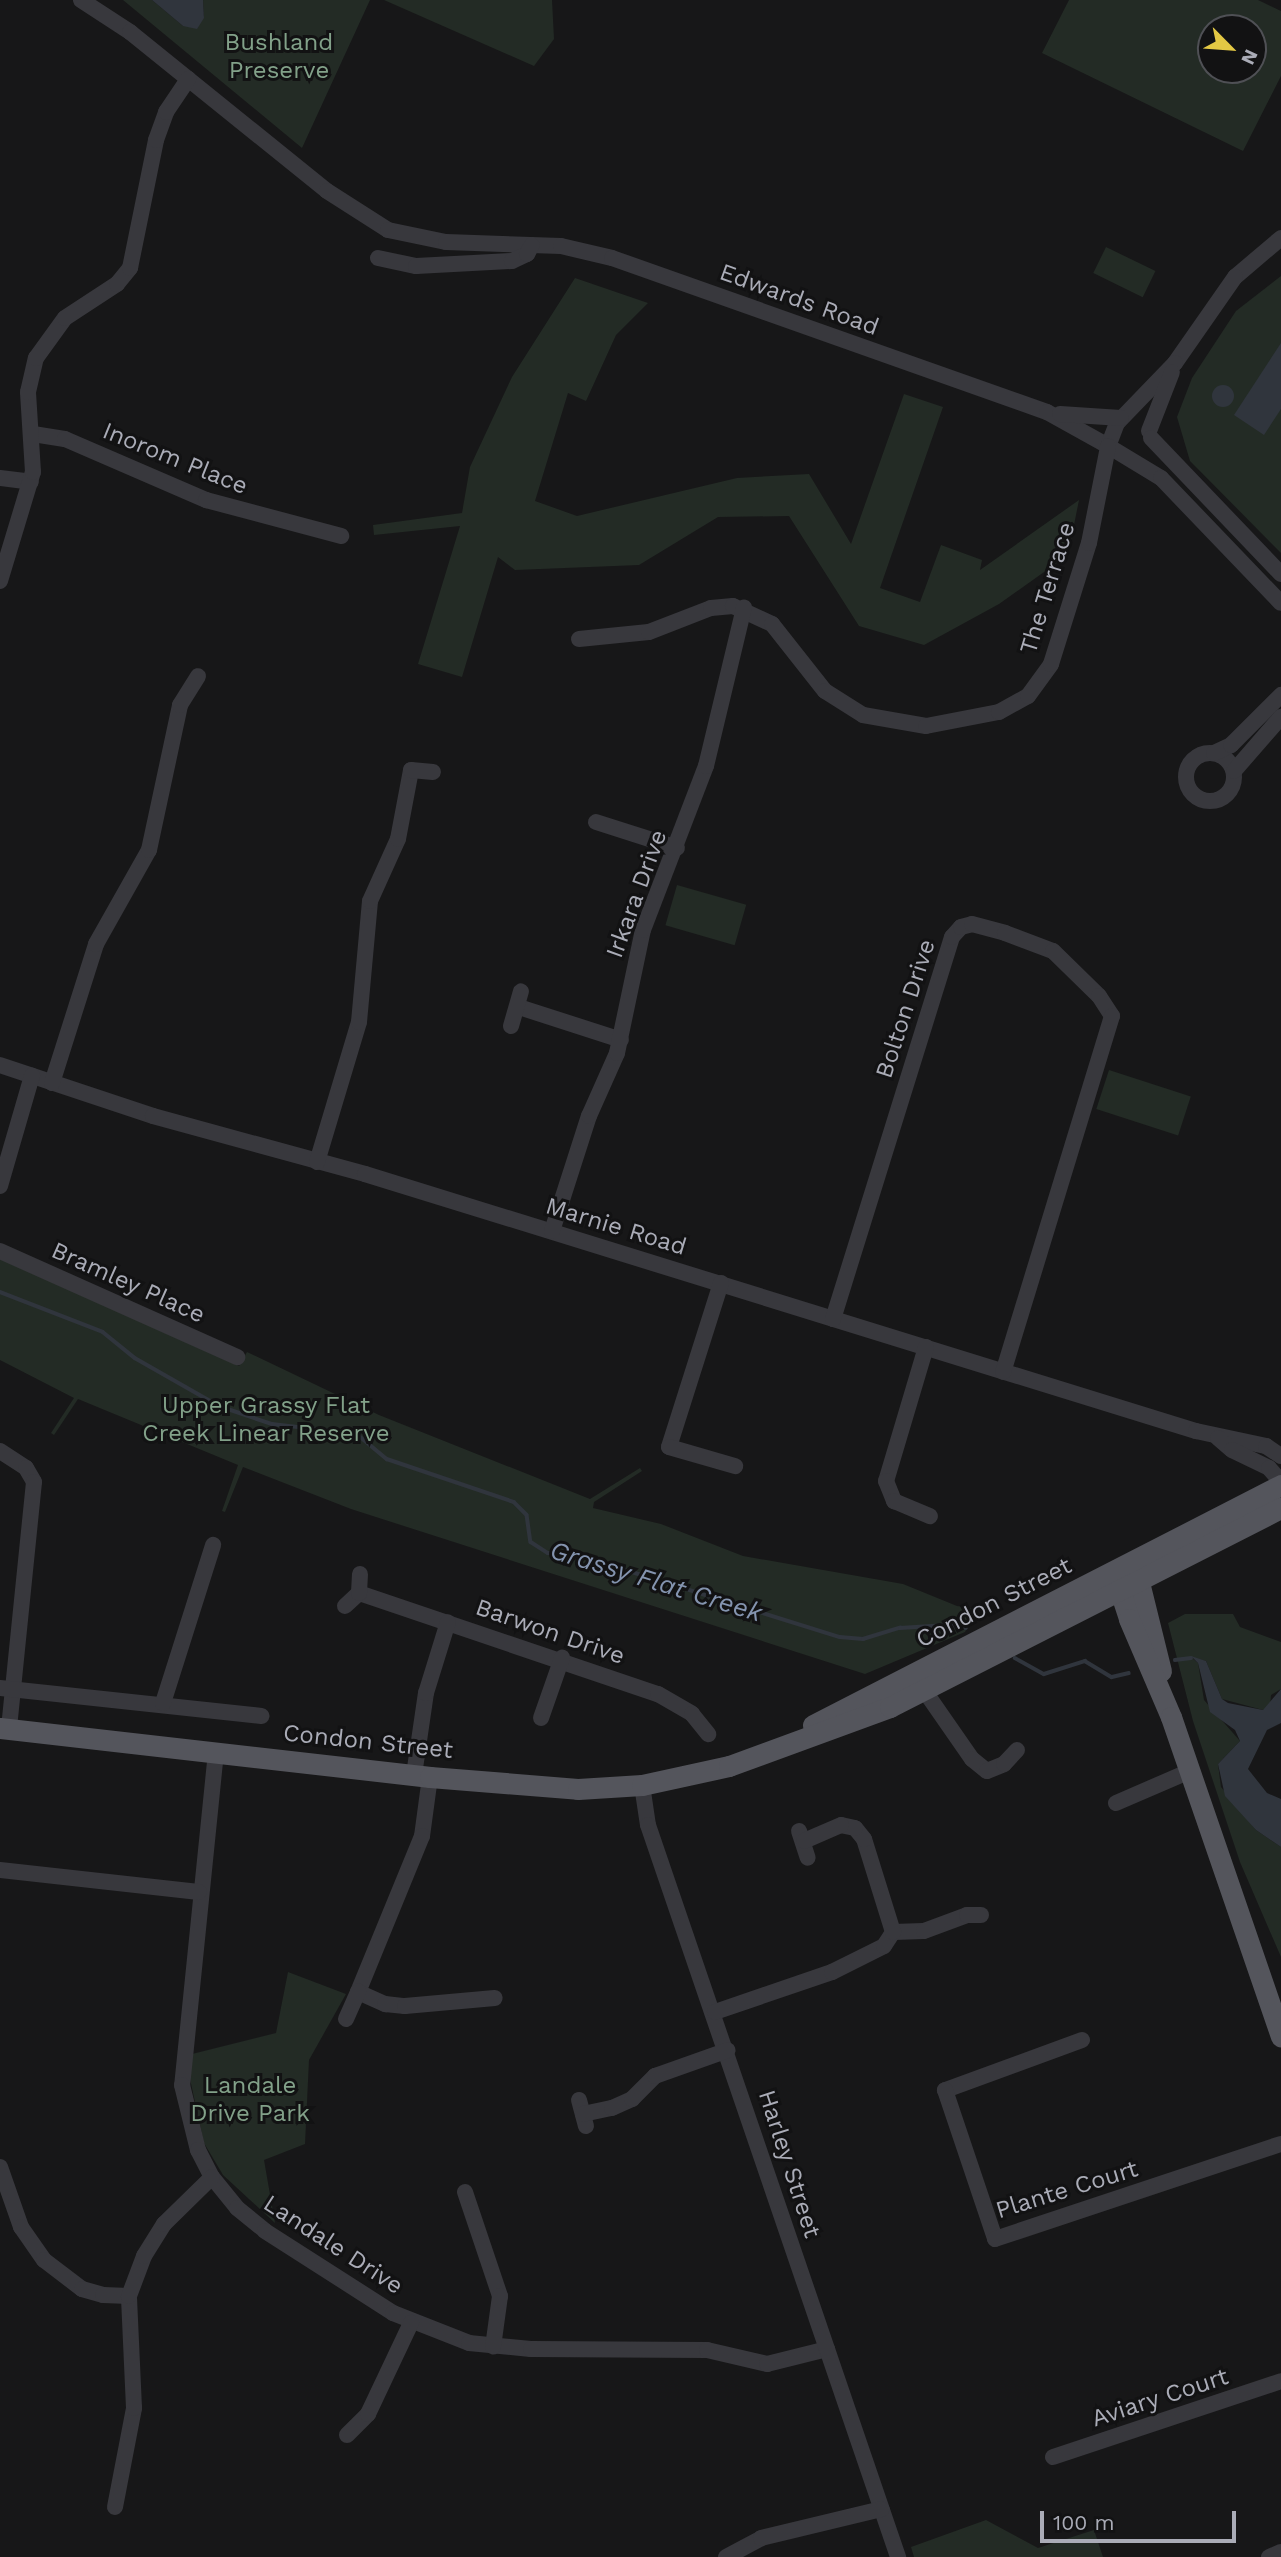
<!DOCTYPE html>
<html>
<head>
<meta charset="utf-8">
<style>
  body { margin:0 }
  #map { position:relative; width:1281px; height:2557px; overflow:hidden; background:#171718; font-family:"Work Sans",sans-serif }
  div>[style] { position:absolute }
  [style*='--x'] { left:calc(var(--x)*1px); top:calc(var(--y)*1px); width:calc(var(--w)*1px); rotate:calc(var(--a)*1deg) }
  .green>* { inset:0; background:#232b25; transform-origin:0 0 }
  .water>* { inset:0; background:#30353d }
  .round { border-radius:50% }
  .stream>* { height:3.5px; margin:-1.75px; padding:0 1.75px; transform-origin:1.75px; border-radius:1.75px; background:#30353d }
  .minor>* { height:16px; margin:-8px; padding:0 8px; transform-origin:8px; border-radius:8px; background:#38383d }
  .minor>.ring { margin:-8px; padding:0; box-sizing:content-box; background:none; border:16px solid #38383d; border-radius:50% }
  .major>* { height:21px; margin:-10.5px; padding:0 10.5px; transform-origin:10.5px; border-radius:10.5px; background:#54555c }
  span { translate:-50% -50%; white-space:nowrap; text-align:center; line-height:1.15; -webkit-text-stroke:6px #121213; paint-order:stroke }
  .park-label { font-size:24px; color:#82a189 }
  .street-label { font-size:24px; color:#aaacb7 }
  .water-label { font-size:26px; color:#8494af; font-style:italic }
  .north { position:absolute; left:1197px; top:14px; width:70px; height:70px; box-sizing:border-box; background:#121213; border:2px solid #4f5055; border-radius:50%; rotate:115deg; font-size:19px; font-weight:700; line-height:28px; text-align:center; color:#aaacb7 }
  .north::after { content:''; display:block; margin:auto; width:24px; height:32px; background:#e3c844; clip-path:polygon(50% 0,100% 100%,50% 72%,0 100%) }
  .scale { position:absolute; left:1040px; top:2511px; width:196px; height:32px; box-sizing:border-box; border:4px solid #aaacb7; border-top:0; padding-left:9px; font-size:21px; line-height:24px; white-space:nowrap; color:#aaacb7; -webkit-text-stroke:5px #121213; paint-order:stroke }
</style>
</head>
<body>
<div id="map">
  <div class="green">
    <div style="clip-path:polygon(123px 0,152px 0,183px 26px,204px 18px,203px 0,370px 0,302px 148px)"></div>
    <div style="clip-path:polygon(384px 0,552px 0,554px 39px,534px 66px)"></div>
    <div style="clip-path:polygon(evenodd,1069px 0,1258px 0,1281px 11px,1281px 76px,1243px 151px,1042px 53px,1069px 0,1211px 28px,1253px 28px,1253px 70px,1211px 70px,1211px 28px)"></div>
    <div style="left:1106px;top:247px;width:55px;height:29px;rotate:26deg"></div>
    <div style="clip-path:polygon(1281px 276px,1281px 553px,1190px 461px,1177px 417px,1192px 378px,1236px 311px)"></div>
    <div style="clip-path:polygon(575px 278px,648px 303px,616px 335px,586px 401px,568px 393px,535px 501px,577px 516px,737px 478px,809px 474px,851px 544px,904px 394px,943px 407px,880px 588px,920px 602px,941px 545px,982px 560px,980px 570px,1079px 500px,1068px 555px,999px 604px,924px 645px,859px 626px,789px 516px,718px 517px,639px 565px,515px 570px,498px 557px,462px 677px,418px 664px,460px 526px,374px 535px,373px 525px,462px 513px,470px 467px,512px 377px)"></div>
    <div style="left:677px;top:885px;width:72px;height:42px;rotate:16deg"></div>
    <div style="left:1109px;top:1070px;width:86px;height:41px;rotate:18deg"></div>
    <div style="clip-path:polygon(0 1259px,239px 1366px,247px 1352px,379px 1415px,590px 1499px,640px 1468px,642px 1471px,594px 1502px,593px 1508px,661px 1524px,743px 1556px,903px 1584px,957px 1606px,977px 1609px,965px 1632px,865px 1674px,351px 1509px,243px 1467px,225px 1512px,222px 1511px,238px 1465px,78px 1399px,54px 1435px,51px 1433px,74px 1398px,0 1360px)"></div>
    <div style="clip-path:polygon(1185px 1614px,1233px 1614px,1240px 1627px,1281px 1642px,1281px 1689px,1271px 1695px,1270px 1707px,1263px 1710px,1222px 1699px,1206px 1661px,1191px 1657px,1198px 1663px,1204px 1700px,1240px 1741px,1218px 1764px,1221px 1787px,1256px 1830px,1281px 1847px,1281px 1957px,1240px 1862px,1193px 1721px,1168px 1623px)"></div>
    <div style="clip-path:polygon(288px 1972px,346px 1994px,309px 2060px,305px 2144px,264px 2160px,275px 2223px,223px 2175px,204px 2143px,190px 2079px,192px 2054px,276px 2033px)"></div>
    <div style="clip-path:polygon(986px 2520px,1038px 2548px,1094px 2530px,1103px 2557px,914px 2557px,911px 2547px)"></div>
  </div>
  <div class="water">
    <div style="clip-path:polygon(152px 0,203px 0,204px 18px,197px 29px,183px 26px)"></div>
    <div style="clip-path:polygon(1281px 343px,1281px 409px,1264px 435px,1234px 415px)"></div>
    <div class="round" style="left:1212px;top:385px;width:22px;height:22px"></div>
    <div style="clip-path:polygon(1191px 1656px,1206px 1661px,1222px 1699px,1228px 1703px,1263px 1710px,1281px 1689px,1281px 1723px,1267px 1730px,1248px 1769px,1267px 1793px,1281px 1799px,1281px 1847px,1256px 1830px,1225px 1796px,1218px 1764px,1240px 1741px,1235px 1730px,1210px 1712px,1198px 1663px)"></div>
  </div>
  <div class="stream">
    <div style="--x:0;--y:1292;--w:110;--a:21.2"></div>
    <div style="--x:103;--y:1332;--w:41;--a:39.1"></div>
    <div style="--x:135;--y:1358;--w:97;--a:29.7"></div>
    <div style="--x:219;--y:1406;--w:56;--a:18.8"></div>
    <div style="--x:272;--y:1424;--w:86;--a:6.7"></div>
    <div style="--x:357;--y:1434;--w:39;--a:40"></div>
    <div style="--x:387;--y:1459;--w:134;--a:18.7"></div>
    <div style="--x:514;--y:1502;--w:18;--a:45"></div>
    <div style="--x:527;--y:1515;--w:27;--a:82"></div>
    <div style="--x:531;--y:1542;--w:20;--a:33"></div>
    <div style="--x:548;--y:1553;--w:33;--a:5"></div>
    <div style="--x:581;--y:1556;--w:271;--a:17.4"></div>
    <div style="--x:840;--y:1637;--w:23;--a:5"></div>
    <div style="--x:863;--y:1639;--w:39;--a:-17"></div>
    <div style="--x:900;--y:1628;--w:47;--a:-3.7"></div>
    <div style="--x:947;--y:1625;--w:19;--a:9"></div>
    <div style="--x:1015;--y:1658;--w:33;--a:29"></div>
    <div style="--x:1044;--y:1674;--w:43;--a:-17.6"></div>
    <div style="--x:1085;--y:1661;--w:31;--a:31"></div>
    <div style="--x:1112;--y:1677;--w:17;--a:-13"></div>
    <div style="--x:1175;--y:1660;--w:16;--a:-7"></div>
  </div>
  <div class="minor">
    <div style="--x:81;--y:0;--w:59;--a:33.1"></div>
    <div style="--x:130;--y:32;--w:253;--a:38.9"></div>
    <div style="--x:327;--y:191;--w:72;--a:32.6"></div>
    <div style="--x:388;--y:230;--w:59;--a:11.7"></div>
    <div style="--x:446;--y:242;--w:115;--a:2"></div>
    <div style="--x:561;--y:246;--w:52;--a:13.2"></div>
    <div style="--x:612;--y:258;--w:461;--a:19.5"></div>
    <div style="--x:1047;--y:412;--w:70;--a:29.1"></div>
    <div style="--x:1281;--y:238;--w:60;--a:139.7"></div>
    <div style="--x:1235;--y:277;--w:105;--a:124.9"></div>
    <div style="--x:1175;--y:363;--w:83;--a:134"></div>
    <div style="--x:1117;--y:423;--w:25;--a:111"></div>
    <div style="--x:1108;--y:446;--w:62;--a:31.1"></div>
    <div style="--x:1161;--y:478;--w:173;--a:46.2"></div>
    <div style="--x:378;--y:258;--w:39;--a:12"></div>
    <div style="--x:416;--y:266;--w:96;--a:-3"></div>
    <div style="--x:512;--y:261;--w:17;--a:-25"></div>
    <div style="--x:527;--y:254;--w:10;--a:-61"></div>
    <div style="--x:1060;--y:414;--w:61;--a:3.8"></div>
    <div style="--x:1149;--y:431;--w:63;--a:-68.7"></div>
    <div style="--x:33;--y:434;--w:32;--a:9"></div>
    <div style="--x:65;--y:439;--w:154;--a:23.4"></div>
    <div style="--x:206;--y:500;--w:140;--a:14.9"></div>
    <div style="--x:1151;--y:438;--w:188;--a:46.3"></div>
    <div style="--x:0;--y:478;--w:31;--a:7"></div>
    <div style="--x:0;--y:581;--w:114;--a:-73.2"></div>
    <div style="--x:33;--y:472;--w:80;--a:-93.6"></div>
    <div style="--x:28;--y:392;--w:35;--a:-77"></div>
    <div style="--x:36;--y:358;--w:49;--a:-54.1"></div>
    <div style="--x:65;--y:318;--w:62;--a:-33.2"></div>
    <div style="--x:117;--y:284;--w:21;--a:-51"></div>
    <div style="--x:130;--y:268;--w:131;--a:-78.5"></div>
    <div style="--x:156;--y:140;--w:30;--a:-70"></div>
    <div style="--x:166;--y:112;--w:40;--a:-56"></div>
    <div style="--x:579;--y:639;--w:70;--a:-5.7"></div>
    <div style="--x:649;--y:632;--w:66;--a:-21.2"></div>
    <div style="--x:711;--y:608;--w:22;--a:-5"></div>
    <div style="--x:733;--y:606;--w:43;--a:24.8"></div>
    <div style="--x:772;--y:624;--w:85;--a:51.7"></div>
    <div style="--x:825;--y:691;--w:45;--a:32.3"></div>
    <div style="--x:863;--y:715;--w:64;--a:9.9"></div>
    <div style="--x:926;--y:726;--w:74;--a:-10.9"></div>
    <div style="--x:999;--y:712;--w:33;--a:-29"></div>
    <div style="--x:1028;--y:696;--w:39;--a:-54"></div>
    <div style="--x:1051;--y:664;--w:127;--a:-72.6"></div>
    <div style="--x:1089;--y:543;--w:98;--a:-78.8"></div>
    <div class="ring" style="left:1186px;top:753px;width:32px;height:32px"></div>
    <div style="--x:1214;--y:753;--w:19;--a:-25"></div>
    <div style="--x:1231;--y:745;--w:71;--a:-45"></div>
    <div style="--x:1234;--y:771;--w:72;--a:-49"></div>
    <div style="--x:596;--y:822;--w:85;--a:17.8"></div>
    <div style="--x:519;--y:1007;--w:107;--a:17.9"></div>
    <div style="--x:511;--y:1026;--w:36;--a:-74"></div>
    <div style="--x:0;--y:1065;--w:161;--a:18.4"></div>
    <div style="--x:153;--y:1116;--w:220;--a:15.3"></div>
    <div style="--x:365;--y:1174;--w:870;--a:17.19"></div>
    <div style="--x:1196;--y:1431;--w:72;--a:12.1"></div>
    <div style="--x:1266;--y:1446;--w:18;--a:34"></div>
    <div style="--x:52;--y:1083;--w:146;--a:-72.4"></div>
    <div style="--x:96;--y:944;--w:108;--a:-60.6"></div>
    <div style="--x:149;--y:850;--w:148;--a:-77.9"></div>
    <div style="--x:180;--y:705;--w:34;--a:-58"></div>
    <div style="--x:317;--y:1162;--w:146;--a:-73.3"></div>
    <div style="--x:359;--y:1022;--w:121;--a:-84.8"></div>
    <div style="--x:370;--y:901;--w:68;--a:-65.7"></div>
    <div style="--x:398;--y:839;--w:70;--a:-79.3"></div>
    <div style="--x:411;--y:770;--w:22;--a:5"></div>
    <div style="--x:0;--y:1186;--w:115;--a:-73.8"></div>
    <div style="--x:552;--y:1231;--w:121;--a:-72.2"></div>
    <div style="--x:589;--y:1116;--w:69;--a:-66"></div>
    <div style="--x:617;--y:1053;--w:126;--a:-78.1"></div>
    <div style="--x:643;--y:930;--w:176;--a:-69"></div>
    <div style="--x:706;--y:766;--w:163;--a:-76.5"></div>
    <div style="--x:0;--y:1251;--w:260;--a:24.1"></div>
    <div style="--x:721;--y:1283;--w:172;--a:107.6"></div>
    <div style="--x:669;--y:1447;--w:69;--a:16.1"></div>
    <div style="--x:833;--y:1319;--w:400;--a:-72.7"></div>
    <div style="--x:952;--y:937;--w:13;--a:-48"></div>
    <div style="--x:961;--y:927;--w:11;--a:-15"></div>
    <div style="--x:972;--y:924;--w:34;--a:15"></div>
    <div style="--x:1005;--y:933;--w:51;--a:20.6"></div>
    <div style="--x:1053;--y:951;--w:64;--a:44.4"></div>
    <div style="--x:1099;--y:996;--w:24;--a:57"></div>
    <div style="--x:1112;--y:1016;--w:372;--a:107"></div>
    <div style="--x:926;--y:1347;--w:140;--a:106.6"></div>
    <div style="--x:886;--y:1481;--w:22;--a:68"></div>
    <div style="--x:894;--y:1501;--w:39;--a:23"></div>
    <div style="--x:1218;--y:1438;--w:18;--a:41"></div>
    <div style="--x:1232;--y:1450;--w:41;--a:25.9"></div>
    <div style="--x:1269;--y:1468;--w:18;--a:49"></div>
    <div style="--x:0;--y:1451;--w:31;--a:33"></div>
    <div style="--x:26;--y:1468;--w:16;--a:60"></div>
    <div style="--x:34;--y:1482;--w:248;--a:95.8"></div>
    <div style="--x:359;--y:1593;--w:316;--a:18.7"></div>
    <div style="--x:658;--y:1694;--w:39;--a:30"></div>
    <div style="--x:692;--y:1714;--w:26;--a:51"></div>
    <div style="--x:345;--y:1606;--w:19;--a:-43"></div>
    <div style="--x:359;--y:1593;--w:19;--a:-87"></div>
    <div style="--x:0;--y:1688;--w:263;--a:6.1"></div>
    <div style="--x:924;--y:1690;--w:84;--a:55.2"></div>
    <div style="--x:972;--y:1759;--w:19;--a:39"></div>
    <div style="--x:987;--y:1771;--w:18;--a:-22"></div>
    <div style="--x:1004;--y:1764;--w:19;--a:-47"></div>
    <div style="--x:163;--y:1703;--w:166;--a:-72.4"></div>
    <div style="--x:541;--y:1718;--w:64;--a:-70.7"></div>
    <div style="--x:216;--y:1752;--w:335;--a:95.8"></div>
    <div style="--x:182;--y:2085;--w:67;--a:76.2"></div>
    <div style="--x:198;--y:2150;--w:30;--a:63"></div>
    <div style="--x:212;--y:2177;--w:40;--a:51"></div>
    <div style="--x:237;--y:2208;--w:36;--a:39"></div>
    <div style="--x:265;--y:2231;--w:152;--a:32.6"></div>
    <div style="--x:393;--y:2313;--w:82;--a:21.5"></div>
    <div style="--x:469;--y:2343;--w:62;--a:5.5"></div>
    <div style="--x:531;--y:2349;--w:176;--a:0.3"></div>
    <div style="--x:707;--y:2350;--w:62;--a:13.1"></div>
    <div style="--x:767;--y:2364;--w:62;--a:-14"></div>
    <div style="--x:414;--y:1775;--w:83;--a:-81.7"></div>
    <div style="--x:426;--y:1693;--w:74;--a:-72.8"></div>
    <div style="--x:430;--y:1777;--w:60;--a:97.7"></div>
    <div style="--x:422;--y:1836;--w:169;--a:112.3"></div>
    <div style="--x:358;--y:1992;--w:30;--a:24"></div>
    <div style="--x:385;--y:2004;--w:20;--a:6"></div>
    <div style="--x:405;--y:2006;--w:90;--a:-5.1"></div>
    <div style="--x:642;--y:1785;--w:40;--a:81.5"></div>
    <div style="--x:648;--y:1825;--w:774;--a:71.14"></div>
    <div style="--x:1116;--y:1803;--w:81;--a:-23.4"></div>
    <div style="--x:799;--y:1831;--w:28;--a:72"></div>
    <div style="--x:0;--y:1870;--w:200;--a:6.3"></div>
    <div style="--x:893;--y:1932;--w:31;--a:-2"></div>
    <div style="--x:924;--y:1931;--w:46;--a:-20.4"></div>
    <div style="--x:967;--y:1915;--w:14;--a:0"></div>
    <div style="--x:715;--y:2012;--w:124;--a:-18.9"></div>
    <div style="--x:832;--y:1972;--w:58;--a:-26.6"></div>
    <div style="--x:884;--y:1946;--w:17;--a:-57"></div>
    <div style="--x:893;--y:1932;--w:97;--a:-107.3"></div>
    <div style="--x:864;--y:1839;--w:14;--a:-129"></div>
    <div style="--x:855;--y:1828;--w:14;--a:-168"></div>
    <div style="--x:841;--y:1825;--w:40;--a:156.6"></div>
    <div style="--x:346;--y:2019;--w:30;--a:-66"></div>
    <div style="--x:1082;--y:2040;--w:146;--a:159.9"></div>
    <div style="--x:945;--y:2090;--w:157;--a:71.4"></div>
    <div style="--x:995;--y:2239;--w:301;--a:-18.4"></div>
    <div style="--x:579;--y:2100;--w:27;--a:75"></div>
    <div style="--x:583;--y:2114;--w:30;--a:-12"></div>
    <div style="--x:612;--y:2108;--w:22;--a:-24"></div>
    <div style="--x:632;--y:2099;--w:33;--a:-45"></div>
    <div style="--x:655;--y:2076;--w:77;--a:-19.6"></div>
    <div style="--x:0;--y:2167;--w:64;--a:70.7"></div>
    <div style="--x:21;--y:2227;--w:40;--a:55.1"></div>
    <div style="--x:44;--y:2260;--w:48;--a:37.3"></div>
    <div style="--x:82;--y:2289;--w:22;--a:16"></div>
    <div style="--x:103;--y:2295;--w:26;--a:2"></div>
    <div style="--x:465;--y:2192;--w:110;--a:71.4"></div>
    <div style="--x:500;--y:2296;--w:51;--a:97.8"></div>
    <div style="--x:347;--y:2435;--w:30;--a:-45"></div>
    <div style="--x:368;--y:2414;--w:101;--a:-64.7"></div>
    <div style="--x:1053;--y:2457;--w:240;--a:-18.4"></div>
    <div style="--x:115;--y:2507;--w:101;--a:-79.1"></div>
    <div style="--x:134;--y:2408;--w:112;--a:-92.6"></div>
    <div style="--x:129;--y:2296;--w:43;--a:-69.4"></div>
    <div style="--x:144;--y:2256;--w:38;--a:-58"></div>
    <div style="--x:164;--y:2224;--w:67;--a:-44.4"></div>
    <div style="--x:726;--y:2557;--w:40;--a:-28"></div>
    <div style="--x:761;--y:2538;--w:124;--a:-13.5"></div>
    <div style="--x:1269;--y:2557;--w:13;--a:-23"></div>
  </div>
  <div class="major">
    <div style="--x:1136;--y:1570;--w:104;--a:76.1"></div>
    <div style="--x:1124;--y:1579;--w:18;--a:96"></div>
    <div style="--x:1122;--y:1597;--w:23;--a:72"></div>
    <div style="--x:1129;--y:1619;--w:107;--a:66.8"></div>
    <div style="--x:1171;--y:1717;--w:338;--a:71"></div>
    <div style="--x:813;--y:1725;--w:526;--a:-27.15"></div>
    <div style="--x:0;--y:1728;--w:433;--a:6.5"></div>
    <div style="--x:430;--y:1777;--w:148;--a:4.6"></div>
    <div style="--x:578;--y:1789;--w:64;--a:-3.6"></div>
    <div style="--x:642;--y:1785;--w:89;--a:-12.3"></div>
    <div style="--x:729;--y:1766;--w:171;--a:-20.1"></div>
    <div style="--x:890;--y:1707;--w:439;--a:-27"></div>
  </div>
  <div class="park-label">
    <span style="left:279px;top:57px">Bushland<br>Preserve</span>
    <span style="left:266px;top:1420px">Upper Grassy Flat<br>Creek Linear Reserve</span>
    <span style="left:250px;top:2100px">Landale<br>Drive Park</span>
  </div>
  <div class="street-label">
    <span style="left:799px;top:300px;rotate:20deg">Edwards Road</span>
    <span style="left:175px;top:459px;rotate:22deg">Inorom Place</span>
    <span style="left:1048px;top:588px;rotate:-73deg">The Terrace</span>
    <span style="left:637px;top:894px;rotate:-70deg">Irkara Drive</span>
    <span style="left:906px;top:1009px;rotate:-72deg">Bolton Drive</span>
    <span style="left:616px;top:1227px;rotate:17deg">Marnie Road</span>
    <span style="left:128px;top:1283px;rotate:24deg">Bramley Place</span>
    <span style="left:994px;top:1603px;rotate:-27deg">Condon Street</span>
    <span style="left:550px;top:1632px;rotate:19deg">Barwon Drive</span>
    <span style="left:368px;top:1742px;rotate:6deg">Condon Street</span>
    <span style="left:789px;top:2164px;rotate:72deg">Harley Street</span>
    <span style="left:1067px;top:2190px;rotate:-17deg">Plante Court</span>
    <span style="left:333px;top:2245px;rotate:33deg">Landale Drive</span>
    <span style="left:1160px;top:2398px;rotate:-18deg">Aviary Court</span>
  </div>
  <div class="water-label">
    <span style="left:656px;top:1582px;rotate:17deg">Grassy Flat Creek</span>
  </div>
  <div class="north">N</div>
  <div class="scale">100 m</div>
</div>
</body>
</html>
